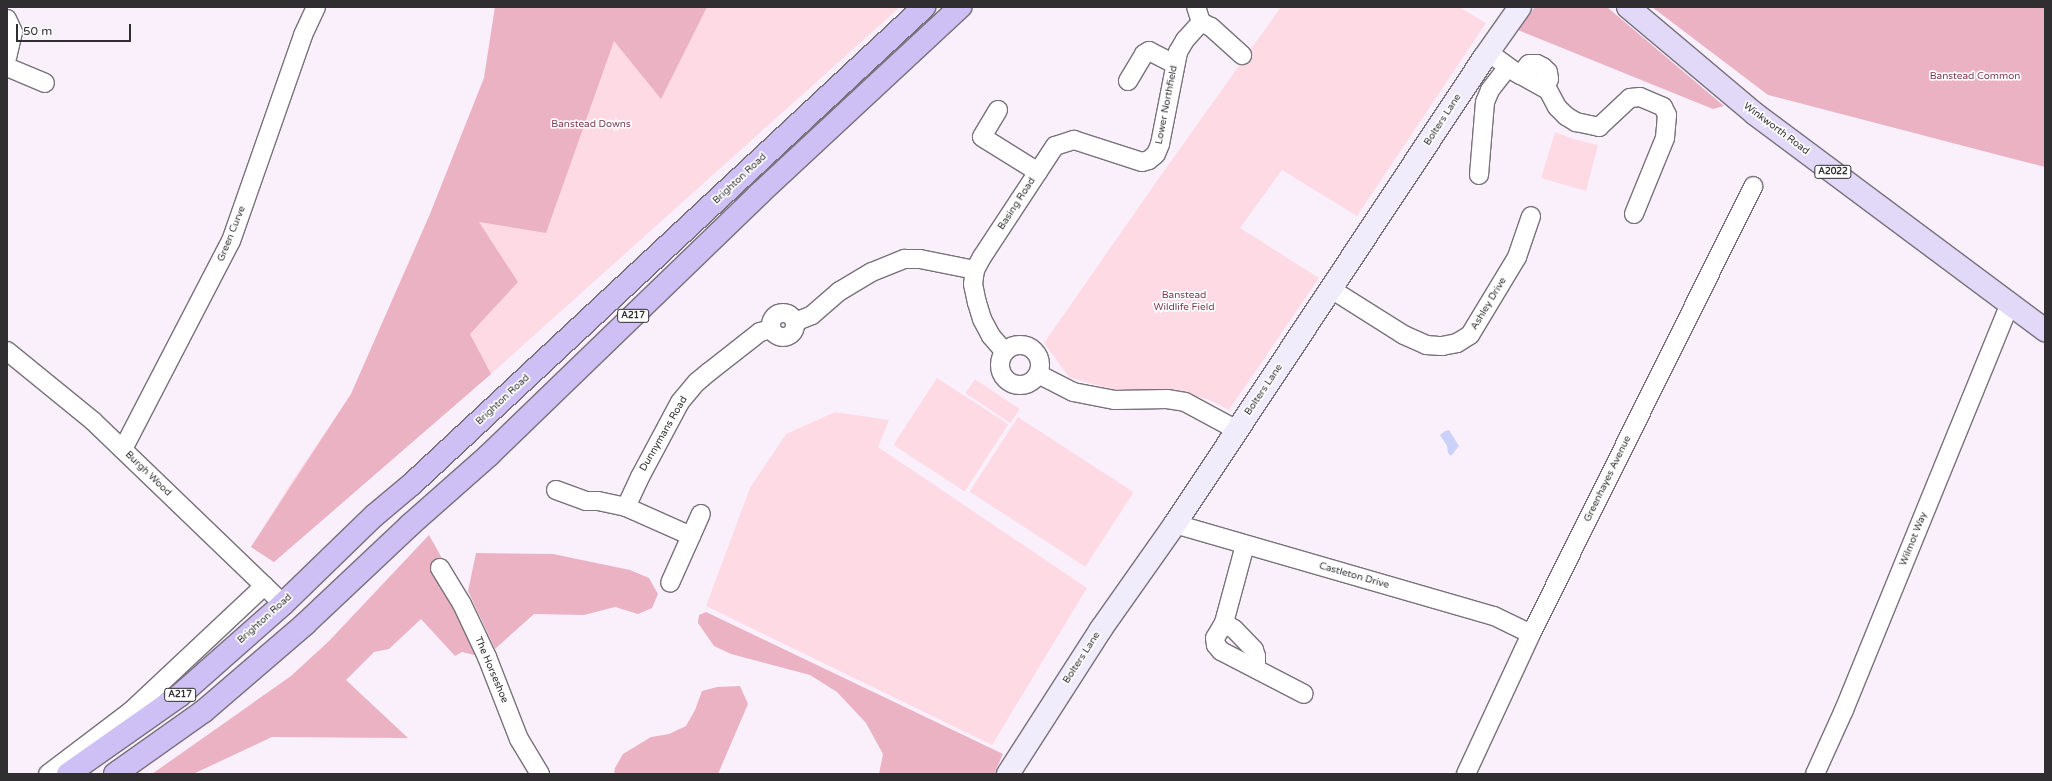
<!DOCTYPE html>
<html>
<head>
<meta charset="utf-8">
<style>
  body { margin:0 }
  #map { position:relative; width:2052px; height:781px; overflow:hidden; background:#f9f0fc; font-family:"Varela Round",sans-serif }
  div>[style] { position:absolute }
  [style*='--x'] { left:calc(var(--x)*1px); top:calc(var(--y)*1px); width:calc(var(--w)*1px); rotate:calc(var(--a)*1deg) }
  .green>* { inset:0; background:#fedae4; transform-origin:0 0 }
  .forest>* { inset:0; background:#ebb2c3 }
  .water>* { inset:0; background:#cad2fa }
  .roads { filter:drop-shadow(1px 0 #78717a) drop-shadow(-1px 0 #78717a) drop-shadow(0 1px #78717a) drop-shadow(0 -1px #78717a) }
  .street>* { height:18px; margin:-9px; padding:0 9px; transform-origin:9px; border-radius:9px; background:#fff }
  .street>.ring { margin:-9px; padding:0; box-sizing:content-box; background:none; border:18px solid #fff; border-radius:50% }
  .secondary>* { height:22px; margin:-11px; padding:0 11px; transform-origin:11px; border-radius:11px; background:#f0ecfc }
  .primary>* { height:22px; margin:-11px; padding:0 11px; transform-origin:11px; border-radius:11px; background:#e2d9f9 }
  .highway>* { height:22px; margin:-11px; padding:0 11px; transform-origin:11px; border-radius:11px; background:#cec0f5 }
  span { translate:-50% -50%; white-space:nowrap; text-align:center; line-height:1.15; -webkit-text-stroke:3.5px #fff; paint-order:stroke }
  .shield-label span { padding:1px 3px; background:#fff; border:1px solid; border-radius:3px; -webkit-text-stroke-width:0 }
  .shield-label { font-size:9px; color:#312e32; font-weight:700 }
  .park-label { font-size:10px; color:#7e3952 }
  .street-label { font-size:10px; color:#312e32 }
  .frame { position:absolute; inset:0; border:8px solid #312e32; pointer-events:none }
  .scale { position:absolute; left:16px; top:24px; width:115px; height:18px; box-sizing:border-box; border:2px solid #312e32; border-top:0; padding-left:5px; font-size:12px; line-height:14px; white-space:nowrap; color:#312e32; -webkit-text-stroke:3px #fff; paint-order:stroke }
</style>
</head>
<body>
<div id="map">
  <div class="green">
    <div style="clip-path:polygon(495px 7px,900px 7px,491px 374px,274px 562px,251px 547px,293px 480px,351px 394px,430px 214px,484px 78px)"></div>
    <div style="clip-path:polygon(1281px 7px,1459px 7px,1486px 23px,1357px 216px,1282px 170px,1240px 228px,1319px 278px,1229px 410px,1207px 399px,1168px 389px,1114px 390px,1069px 377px,1044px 343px,1159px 178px)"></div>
    <div style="clip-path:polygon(1555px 132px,1573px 139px,1598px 145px,1586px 191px,1541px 178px)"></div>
    <div style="left:937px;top:378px;width:85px;height:80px;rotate:33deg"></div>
    <div style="left:975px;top:379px;width:54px;height:17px;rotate:34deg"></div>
    <div style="clip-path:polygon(835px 412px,889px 420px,878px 447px,1087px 588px,992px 745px,706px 606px,750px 488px,786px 434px)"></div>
    <div style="left:1018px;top:417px;width:138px;height:89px;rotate:33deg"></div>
  </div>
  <div class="forest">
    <div style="clip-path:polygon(495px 7px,707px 7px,661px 99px,614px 41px,546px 233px,479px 222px,518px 282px,470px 334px,491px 374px,274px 562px,251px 547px,351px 394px,430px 214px,484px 78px)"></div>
    <div style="clip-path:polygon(1535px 7px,1607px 7px,1724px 106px,1713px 109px,1518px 30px)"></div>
    <div style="clip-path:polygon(1652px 7px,2045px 7px,2045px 167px,1768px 95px)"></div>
    <div style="clip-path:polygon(429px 535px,462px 594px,487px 651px,474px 655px,462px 652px,455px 656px,421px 619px,389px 649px,374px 652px,346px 680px,408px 738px,272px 737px,193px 774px,152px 774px,291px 676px,329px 641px)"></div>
    <div style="clip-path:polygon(476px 553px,553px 554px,630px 570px,649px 578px,658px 594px,652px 608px,638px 614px,615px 607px,584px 615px,534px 614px,495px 649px,468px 591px)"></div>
    <div style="clip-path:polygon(706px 612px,1003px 754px,994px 774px,879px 774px,883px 754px,866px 723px,837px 692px,810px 675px,731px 654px,714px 646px,698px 623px,699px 615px)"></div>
    <div style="clip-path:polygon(740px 686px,748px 704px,718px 774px,614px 774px,615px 768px,623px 754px,651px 737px,669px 734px,686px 726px,695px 710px,702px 691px,717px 687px)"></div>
  </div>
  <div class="water">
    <div style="clip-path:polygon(1449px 430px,1459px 446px,1451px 456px,1448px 453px,1447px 446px,1440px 435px,1445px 431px)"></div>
  </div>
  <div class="roads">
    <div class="street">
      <div style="--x:7;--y:19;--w:14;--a:65"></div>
      <div style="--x:13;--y:32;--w:26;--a:103"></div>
      <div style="--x:1201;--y:22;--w:11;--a:27"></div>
      <div style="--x:1211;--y:27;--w:42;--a:42.1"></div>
      <div style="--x:1488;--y:52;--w:36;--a:36"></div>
      <div style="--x:1517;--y:73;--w:35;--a:29"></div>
      <div style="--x:1548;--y:90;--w:19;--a:62"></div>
      <div style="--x:1557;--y:107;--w:13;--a:45"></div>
      <div style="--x:1566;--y:116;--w:12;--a:31"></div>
      <div style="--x:1576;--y:122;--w:24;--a:12"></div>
      <div style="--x:1599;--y:127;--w:42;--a:-43.1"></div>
      <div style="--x:1630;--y:98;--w:10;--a:-6"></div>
      <div style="--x:1640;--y:97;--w:25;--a:23"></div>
      <div style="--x:1663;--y:107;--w:9;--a:63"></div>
      <div style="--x:1667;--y:115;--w:23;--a:95"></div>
      <div style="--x:1665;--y:138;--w:82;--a:112.2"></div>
      <div style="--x:7;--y:67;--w:41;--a:22.8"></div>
      <div style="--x:1520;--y:75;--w:14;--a:-51"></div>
      <div style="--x:1529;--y:64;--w:8;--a:0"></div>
      <div style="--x:1537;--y:64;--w:7;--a:27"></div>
      <div style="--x:1543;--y:67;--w:7;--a:45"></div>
      <div style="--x:1548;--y:72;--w:7;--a:82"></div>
      <div style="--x:1549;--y:79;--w:10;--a:114"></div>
      <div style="--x:1128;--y:81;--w:31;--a:-59"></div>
      <div style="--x:1144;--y:54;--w:6;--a:-31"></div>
      <div style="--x:1149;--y:51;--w:28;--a:27"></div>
      <div style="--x:998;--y:110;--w:31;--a:121"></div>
      <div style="--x:982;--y:137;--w:66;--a:32"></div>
      <div style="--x:1479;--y:175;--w:73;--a:-85.3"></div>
      <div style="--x:1485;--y:102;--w:13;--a:-67"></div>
      <div style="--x:1490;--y:90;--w:29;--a:-52"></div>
      <div style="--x:1331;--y:289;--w:86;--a:32.2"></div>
      <div style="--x:1404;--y:335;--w:24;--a:24"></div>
      <div style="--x:1426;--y:345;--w:16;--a:4"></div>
      <div style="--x:1442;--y:346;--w:15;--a:-11"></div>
      <div style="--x:1457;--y:343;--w:15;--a:-32"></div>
      <div style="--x:1470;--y:335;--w:91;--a:-58.9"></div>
      <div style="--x:1517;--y:257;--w:43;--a:-71.1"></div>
      <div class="ring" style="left:771px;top:313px;width:6px;height:6px"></div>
      <div style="--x:795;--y:322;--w:18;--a:-22"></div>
      <div style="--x:812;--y:315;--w:37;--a:-41"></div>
      <div style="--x:840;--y:291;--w:37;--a:-31"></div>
      <div style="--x:872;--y:272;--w:35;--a:-22"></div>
      <div style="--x:904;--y:259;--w:16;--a:0"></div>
      <div style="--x:920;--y:259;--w:56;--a:11.3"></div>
      <div class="ring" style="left:1000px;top:345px;width:22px;height:22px"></div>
      <div style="--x:7;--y:351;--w:111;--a:39.1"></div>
      <div style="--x:93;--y:421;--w:264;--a:43.9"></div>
      <div style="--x:1004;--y:351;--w:20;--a:-131"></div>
      <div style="--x:991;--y:336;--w:19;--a:-118"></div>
      <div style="--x:982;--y:319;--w:17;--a:-107"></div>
      <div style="--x:977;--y:303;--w:19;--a:-102"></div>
      <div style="--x:973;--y:284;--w:14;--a:-82"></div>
      <div style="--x:975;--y:270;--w:15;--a:-62"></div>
      <div style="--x:982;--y:257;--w:133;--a:-56.7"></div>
      <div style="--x:1055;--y:146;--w:20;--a:-18"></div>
      <div style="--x:1074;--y:140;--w:71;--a:17.9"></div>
      <div style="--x:1142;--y:162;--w:7;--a:-16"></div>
      <div style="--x:1149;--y:160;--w:9;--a:-41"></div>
      <div style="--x:1156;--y:154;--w:11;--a:-68"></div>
      <div style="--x:1160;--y:144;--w:94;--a:-78.9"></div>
      <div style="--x:1178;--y:52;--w:14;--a:-60"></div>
      <div style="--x:1185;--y:40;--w:24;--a:-48"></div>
      <div style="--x:1201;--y:22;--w:16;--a:-108"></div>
      <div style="--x:1038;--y:374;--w:39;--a:27"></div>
      <div style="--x:1073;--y:392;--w:43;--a:10.8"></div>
      <div style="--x:1115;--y:400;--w:52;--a:-1.1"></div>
      <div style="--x:1167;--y:399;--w:18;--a:9"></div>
      <div style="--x:1185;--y:402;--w:59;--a:28.3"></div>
      <div style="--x:123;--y:449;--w:234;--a:-62.6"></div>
      <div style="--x:231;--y:241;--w:218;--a:-70.7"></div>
      <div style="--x:303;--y:35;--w:31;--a:-65"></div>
      <div style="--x:556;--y:490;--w:32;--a:20"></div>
      <div style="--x:586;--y:501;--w:12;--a:0"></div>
      <div style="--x:598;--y:501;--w:29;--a:12"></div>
      <div style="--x:626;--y:507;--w:33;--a:-65"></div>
      <div style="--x:640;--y:477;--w:85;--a:-61.9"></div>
      <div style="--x:680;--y:402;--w:26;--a:-50"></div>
      <div style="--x:697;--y:382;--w:16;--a:-40"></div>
      <div style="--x:709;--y:372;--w:65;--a:-38.1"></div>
      <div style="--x:760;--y:332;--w:12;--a:-14"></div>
      <div style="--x:626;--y:507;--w:71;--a:24"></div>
      <div style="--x:691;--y:536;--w:51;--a:114.1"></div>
      <div style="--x:1175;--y:524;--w:332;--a:16.1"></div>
      <div style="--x:1494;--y:616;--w:41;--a:25.9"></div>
      <div style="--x:691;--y:536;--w:24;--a:-66"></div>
      <div style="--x:1245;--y:545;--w:81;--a:105.1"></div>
      <div style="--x:1224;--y:623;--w:17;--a:121"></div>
      <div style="--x:1215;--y:638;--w:7;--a:82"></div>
      <div style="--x:1216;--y:645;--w:8;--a:50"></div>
      <div style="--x:1221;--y:651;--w:93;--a:27.4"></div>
      <div style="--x:440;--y:568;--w:42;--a:58.6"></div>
      <div style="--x:462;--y:604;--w:59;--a:64.7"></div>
      <div style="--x:487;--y:657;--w:88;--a:68.7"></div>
      <div style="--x:519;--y:739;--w:41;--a:59"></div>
      <div style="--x:1224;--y:623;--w:12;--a:31"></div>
      <div style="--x:1234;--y:629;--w:29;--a:46"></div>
      <div style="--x:1254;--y:650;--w:6;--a:72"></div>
      <div style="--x:1256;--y:656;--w:13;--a:90"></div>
      <div style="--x:48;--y:774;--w:104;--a:-37.2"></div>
      <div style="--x:131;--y:711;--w:183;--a:-43.2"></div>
      <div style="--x:1466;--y:774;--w:154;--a:-65.1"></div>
      <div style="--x:1531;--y:634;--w:500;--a:-63.6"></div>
      <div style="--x:1815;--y:774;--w:70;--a:-65.6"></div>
      <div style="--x:1844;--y:710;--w:440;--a:-67.8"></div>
    </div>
    <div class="secondary">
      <div style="--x:1008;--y:774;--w:172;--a:-57.3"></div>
      <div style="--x:1101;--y:629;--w:128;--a:-54.8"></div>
      <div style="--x:1175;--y:524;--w:559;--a:-56.45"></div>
      <div style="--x:1484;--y:58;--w:62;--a:-54.8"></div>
    </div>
    <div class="primary">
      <div style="--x:1628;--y:7;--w:166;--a:40.1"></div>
      <div style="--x:1755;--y:114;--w:362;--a:36.7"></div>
    </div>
    <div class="highway">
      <div style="--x:68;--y:774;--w:136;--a:-35.1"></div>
      <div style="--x:179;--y:696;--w:139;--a:-41.5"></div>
      <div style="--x:283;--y:604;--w:128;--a:-44.1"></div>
      <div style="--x:375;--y:515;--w:48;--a:-40"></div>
      <div style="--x:412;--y:484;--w:700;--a:-42.97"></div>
      <div style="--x:115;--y:774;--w:109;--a:-35.3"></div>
      <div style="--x:204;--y:711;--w:133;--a:-40.7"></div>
      <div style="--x:305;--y:624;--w:144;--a:-43.3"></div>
      <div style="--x:410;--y:525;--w:106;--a:-41.5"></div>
      <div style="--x:489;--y:455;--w:376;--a:-44"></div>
      <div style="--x:759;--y:194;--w:275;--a:-42.9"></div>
    </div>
  </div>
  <div class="shield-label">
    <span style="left:1833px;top:172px">A2022</span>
    <span style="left:633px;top:316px">A217</span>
    <span style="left:180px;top:695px">A217</span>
  </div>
  <div class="park-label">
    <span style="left:1975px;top:77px">Banstead Common</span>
    <span style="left:591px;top:125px">Banstead Downs</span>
    <span style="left:1184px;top:301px">Banstead<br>Wildlife Field</span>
  </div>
  <div class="street-label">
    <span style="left:1167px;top:105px;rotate:-79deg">Lower Northfield</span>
    <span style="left:1443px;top:120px;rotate:-57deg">Bolters Lane</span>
    <span style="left:1776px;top:129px;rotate:37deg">Winkworth Road</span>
    <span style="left:740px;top:179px;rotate:-43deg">Brighton Road</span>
    <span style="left:1017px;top:204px;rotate:-57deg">Basing Road</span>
    <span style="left:232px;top:234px;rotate:-68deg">Green Curve</span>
    <span style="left:1489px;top:304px;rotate:-59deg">Ashley Drive</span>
    <span style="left:1264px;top:390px;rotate:-56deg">Bolters Lane</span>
    <span style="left:503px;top:400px;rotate:-43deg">Brighton Road</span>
    <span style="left:664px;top:434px;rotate:-60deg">Dunnymans Road</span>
    <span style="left:148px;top:474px;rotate:44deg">Burgh Wood</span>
    <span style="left:1608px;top:479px;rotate:-64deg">Greenhayes Avenue</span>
    <span style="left:1914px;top:539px;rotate:-68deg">Wilmot Way</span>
    <span style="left:1354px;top:576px;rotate:16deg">Castleton Drive</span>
    <span style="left:265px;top:619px;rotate:-42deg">Brighton Road</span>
    <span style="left:1082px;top:658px;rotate:-57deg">Bolters Lane</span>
    <span style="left:491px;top:670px;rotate:67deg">The Horseshoe</span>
  </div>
  <div class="frame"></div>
  <div class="scale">50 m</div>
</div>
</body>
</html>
